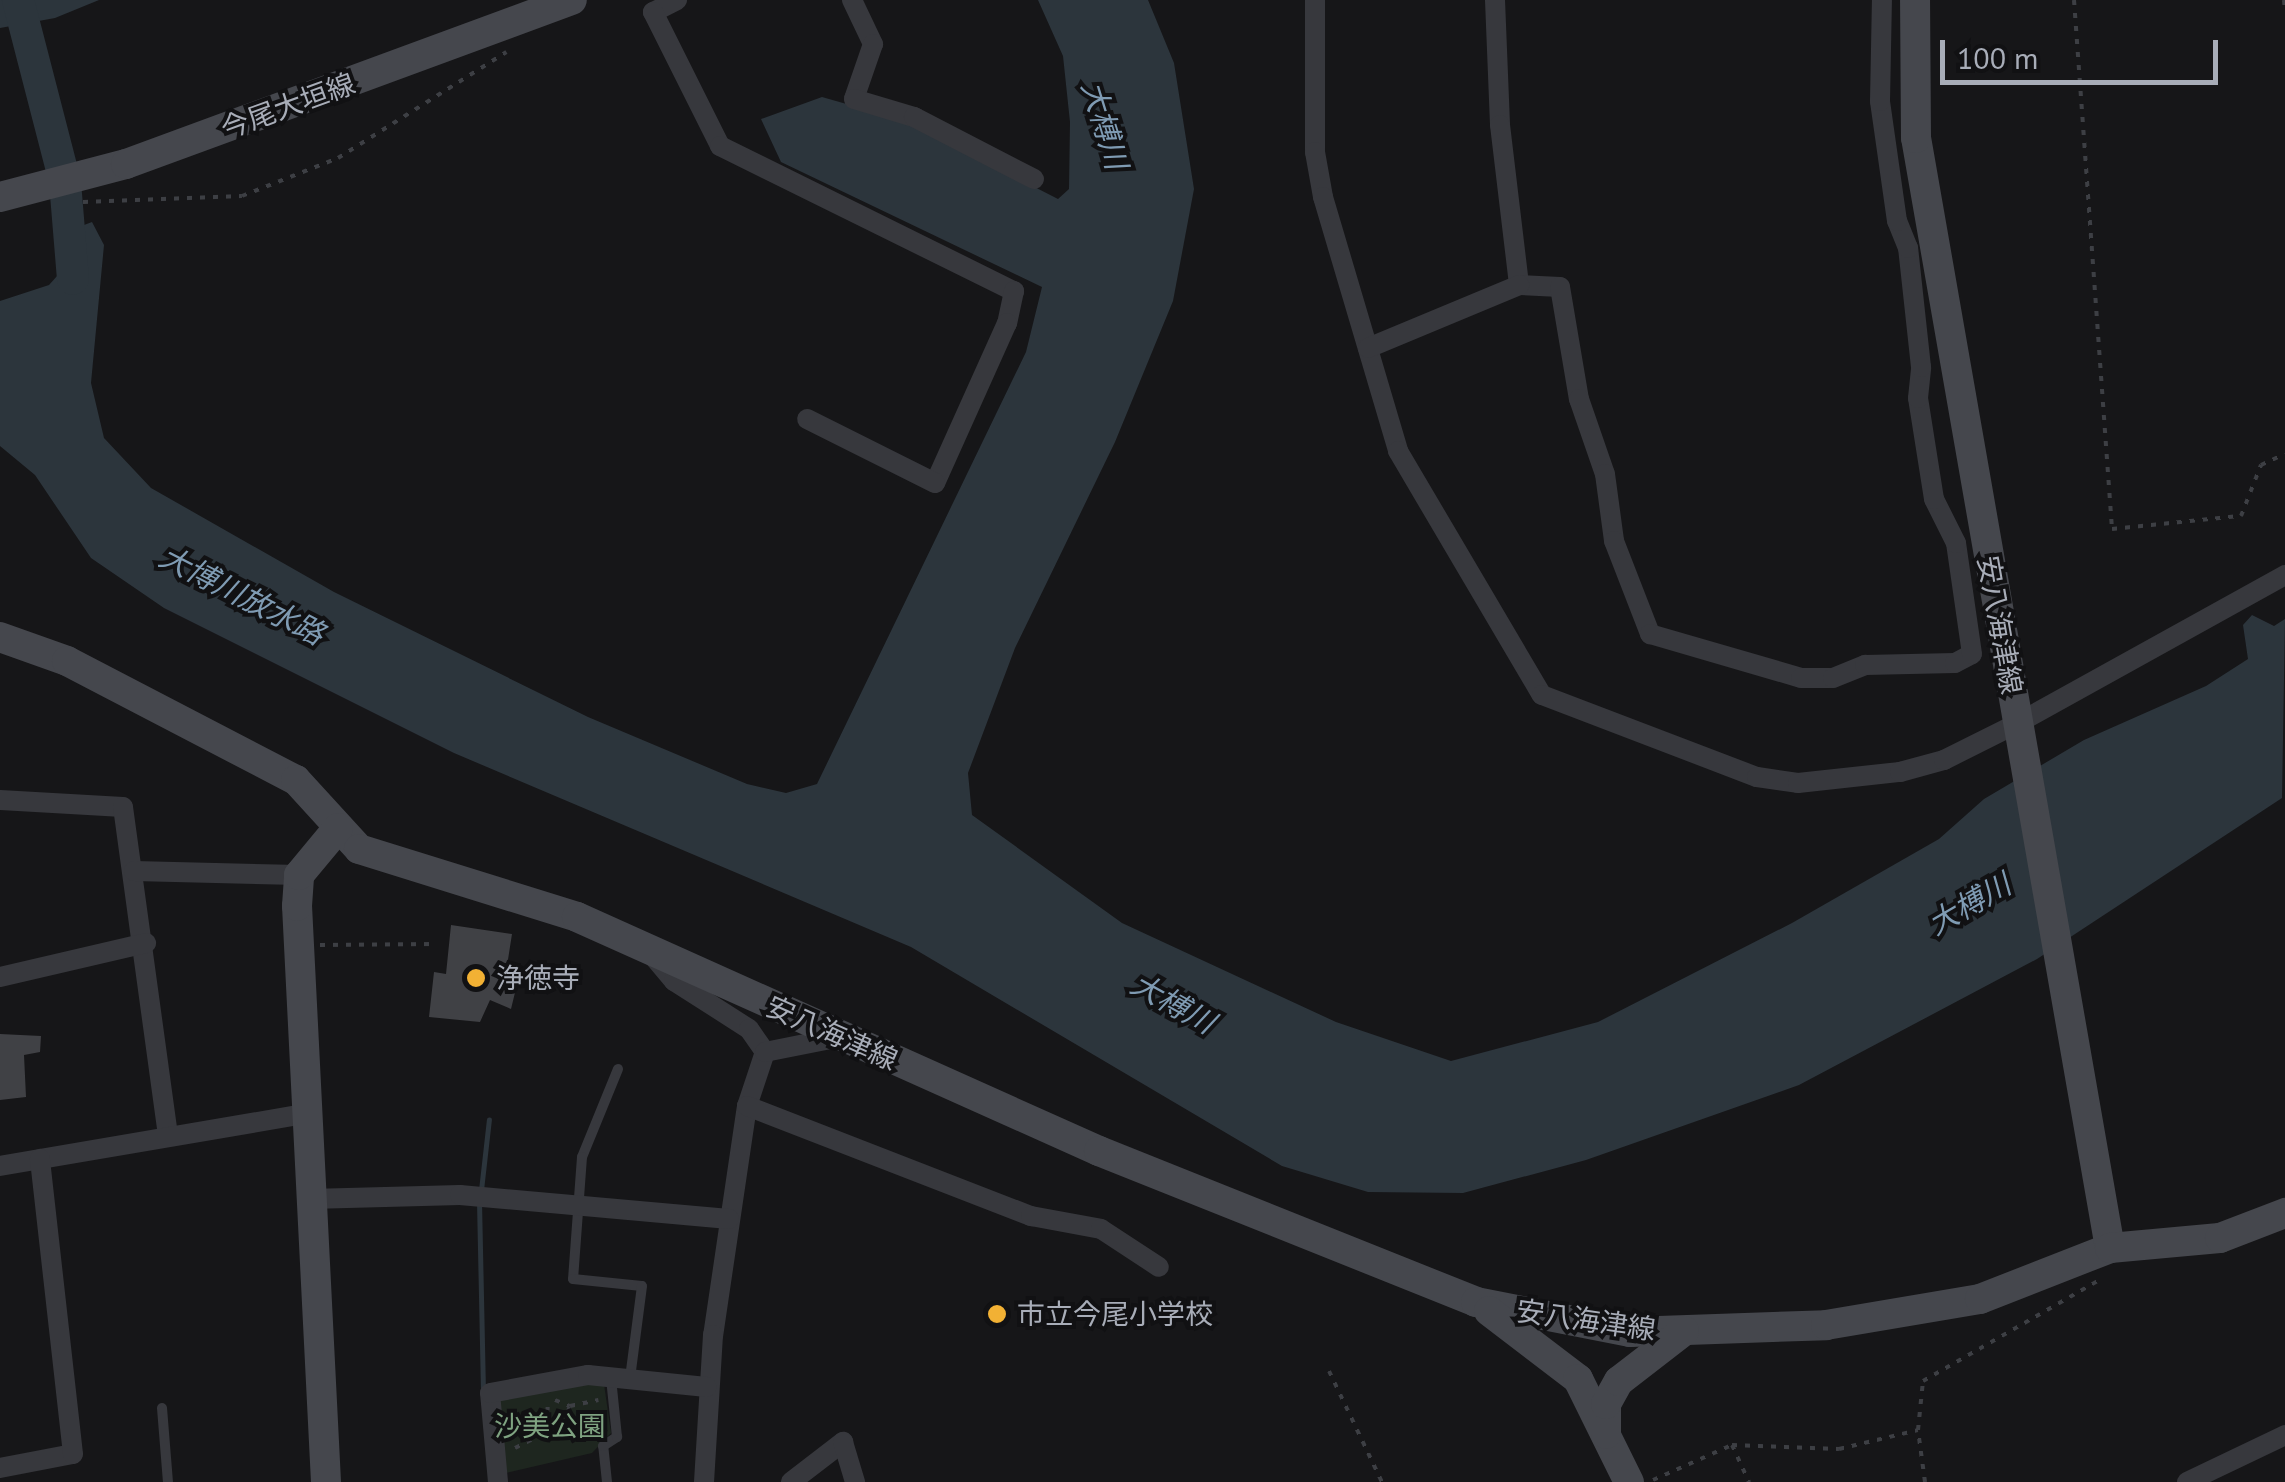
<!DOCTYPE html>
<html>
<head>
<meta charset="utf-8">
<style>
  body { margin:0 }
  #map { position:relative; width:2285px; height:1482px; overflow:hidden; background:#161618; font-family:"PT Sans","Noto Sans JP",sans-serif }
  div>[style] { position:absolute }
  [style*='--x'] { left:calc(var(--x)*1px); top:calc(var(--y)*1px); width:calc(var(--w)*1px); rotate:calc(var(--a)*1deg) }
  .green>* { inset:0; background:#1e261f }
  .water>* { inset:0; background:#2c353c }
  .stream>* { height:5px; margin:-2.5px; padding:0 2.5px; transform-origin:2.5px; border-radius:2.5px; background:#2c353c }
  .river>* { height:32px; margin:-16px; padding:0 16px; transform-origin:16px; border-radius:16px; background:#2c353c }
  .building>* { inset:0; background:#404145 }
  .path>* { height:4px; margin-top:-2px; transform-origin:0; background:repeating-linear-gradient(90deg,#3d3f44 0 5px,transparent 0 13px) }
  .lane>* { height:10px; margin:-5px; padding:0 5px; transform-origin:5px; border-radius:5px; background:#37383d }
  .street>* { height:20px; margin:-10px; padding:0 10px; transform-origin:10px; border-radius:10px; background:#37383d }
  .secondary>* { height:30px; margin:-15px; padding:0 15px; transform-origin:15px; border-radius:15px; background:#45474d }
  .dots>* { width:28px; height:28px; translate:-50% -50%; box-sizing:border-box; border:5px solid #111113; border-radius:50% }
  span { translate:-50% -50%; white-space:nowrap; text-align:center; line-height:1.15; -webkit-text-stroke:8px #111113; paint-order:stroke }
  .street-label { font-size:28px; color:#a8adb8 }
  .poi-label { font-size:28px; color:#a8adb8 }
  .left { translate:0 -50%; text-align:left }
  .park-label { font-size:28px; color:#7fa381 }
  .water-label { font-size:30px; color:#7f9bb3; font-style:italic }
  .scale { position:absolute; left:1940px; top:40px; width:278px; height:45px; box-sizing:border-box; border:5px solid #a8adb8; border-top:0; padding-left:12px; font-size:30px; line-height:35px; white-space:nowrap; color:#a8adb8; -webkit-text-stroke:8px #111113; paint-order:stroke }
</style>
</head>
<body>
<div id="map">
  <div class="green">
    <div style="clip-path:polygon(588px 1381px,604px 1384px,611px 1433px,592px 1453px,506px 1473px,499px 1398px)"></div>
  </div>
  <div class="water">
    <div style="clip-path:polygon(0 0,99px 0,55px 18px,0 28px)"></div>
    <div style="clip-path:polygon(1038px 0,1148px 0,1174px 63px,1194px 189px,1173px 301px,1115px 442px,1015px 648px,968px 773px,972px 815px,1122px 923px,1336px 1022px,1451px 1061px,1598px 1022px,1792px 923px,1939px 839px,1984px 799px,2084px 740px,2206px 686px,2248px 659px,2243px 625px,2252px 615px,2274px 626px,2285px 619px,2282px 798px,2037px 959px,1799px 1085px,1586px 1160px,1463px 1193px,1368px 1192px,1282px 1166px,911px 947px,454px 753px,164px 608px,91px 558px,35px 475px,0 446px,0 301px,49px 285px,66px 266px,76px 228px,92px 222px,104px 245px,91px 383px,104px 438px,151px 488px,334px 592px,588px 717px,747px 784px,786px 793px,817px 784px,1026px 352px,1042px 287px,781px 162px,761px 119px,822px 97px,906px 121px,1058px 199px,1069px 189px,1070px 122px,1063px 56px)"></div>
  </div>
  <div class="stream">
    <div style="--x:481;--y:1190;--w:71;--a:-83.6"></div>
    <div style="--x:479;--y:1201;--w:188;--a:88.8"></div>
  </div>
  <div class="river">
    <div style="--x:18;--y:0;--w:188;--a:75.5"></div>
    <div style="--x:65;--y:182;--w:97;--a:85.3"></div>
  </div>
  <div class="building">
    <div style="clip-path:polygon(451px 925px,512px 934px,507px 966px,521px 968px,511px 1009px,490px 1000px,480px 1022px,429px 1017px,434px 972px,446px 974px)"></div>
    <div style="clip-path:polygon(0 1034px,41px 1036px,40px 1052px,24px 1055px,26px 1097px,0 1100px)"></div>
  </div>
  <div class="path">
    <div style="--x:2074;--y:0;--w:530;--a:85.89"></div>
    <div style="--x:2112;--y:529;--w:130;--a:-5.8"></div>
    <div style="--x:2241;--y:516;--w:55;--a:-68.6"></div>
    <div style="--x:2261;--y:465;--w:26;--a:-25"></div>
    <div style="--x:2284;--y:0;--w:12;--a:85"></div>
    <div style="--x:83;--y:202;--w:159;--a:-2.2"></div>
    <div style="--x:242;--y:196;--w:103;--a:-21.6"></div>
    <div style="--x:338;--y:158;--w:199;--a:-32.2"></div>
    <div style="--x:320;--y:945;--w:116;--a:-0.5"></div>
    <div style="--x:1329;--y:1371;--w:123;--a:64.5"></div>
    <div style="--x:555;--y:1400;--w:16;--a:22"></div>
    <div style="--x:570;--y:1406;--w:29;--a:-12"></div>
    <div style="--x:547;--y:1425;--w:23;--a:-88"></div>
    <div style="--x:1732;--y:1445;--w:107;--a:2.1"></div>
    <div style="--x:1839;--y:1449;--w:81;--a:-13.5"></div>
    <div style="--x:515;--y:1448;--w:54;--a:-26.6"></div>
    <div style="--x:563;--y:1424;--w:19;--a:-69"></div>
    <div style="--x:1653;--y:1480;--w:86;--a:-23.9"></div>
    <div style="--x:1732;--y:1445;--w:41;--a:65.3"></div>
    <div style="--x:1925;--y:1482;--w:52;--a:-97.7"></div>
    <div style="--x:1918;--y:1430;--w:49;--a:-84.2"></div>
    <div style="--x:1923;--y:1381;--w:207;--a:-29.8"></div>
  </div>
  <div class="lane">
    <div style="--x:618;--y:1069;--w:95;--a:112.2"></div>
    <div style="--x:582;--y:1157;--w:122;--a:94.2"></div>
    <div style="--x:573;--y:1279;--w:69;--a:5.8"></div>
    <div style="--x:642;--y:1286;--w:94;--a:97.4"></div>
    <div style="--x:162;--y:1408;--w:74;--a:85.4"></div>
    <div style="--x:607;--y:1482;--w:36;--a:-96"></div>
    <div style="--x:603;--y:1446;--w:17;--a:-33"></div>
    <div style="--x:617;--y:1437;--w:59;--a:-95.8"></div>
  </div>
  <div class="street">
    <div style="--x:677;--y:0;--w:27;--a:153"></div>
    <div style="--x:653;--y:12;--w:150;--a:63.4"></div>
    <div style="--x:720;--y:146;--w:328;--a:26.3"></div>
    <div style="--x:1014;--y:291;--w:33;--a:102"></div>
    <div style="--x:1007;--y:323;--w:175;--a:114.2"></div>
    <div style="--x:935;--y:483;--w:143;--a:-153.4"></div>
    <div style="--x:852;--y:0;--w:49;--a:64.5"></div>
    <div style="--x:873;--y:44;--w:58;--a:109.1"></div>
    <div style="--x:854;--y:99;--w:63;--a:16.7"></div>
    <div style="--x:914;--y:117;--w:135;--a:27.3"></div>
    <div style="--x:1315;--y:0;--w:152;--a:90"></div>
    <div style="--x:1315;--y:152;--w:46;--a:79.9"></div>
    <div style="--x:1323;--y:197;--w:265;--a:73.5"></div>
    <div style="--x:1398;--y:451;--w:283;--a:59.5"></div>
    <div style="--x:1542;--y:695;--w:230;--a:20.9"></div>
    <div style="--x:1757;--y:777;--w:41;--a:8.3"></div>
    <div style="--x:1798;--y:783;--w:103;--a:-6.2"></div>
    <div style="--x:1900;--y:772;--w:46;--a:-15.3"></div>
    <div style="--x:1944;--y:760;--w:83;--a:-26.6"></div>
    <div style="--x:2018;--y:723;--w:305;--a:-29"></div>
    <div style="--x:1495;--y:0;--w:125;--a:87.7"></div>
    <div style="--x:1500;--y:125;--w:161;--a:83.2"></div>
    <div style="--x:1519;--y:285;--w:41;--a:2.8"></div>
    <div style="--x:1560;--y:287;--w:114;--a:80.4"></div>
    <div style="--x:1579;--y:399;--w:79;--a:70.9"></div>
    <div style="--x:1605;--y:474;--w:68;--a:82.3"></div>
    <div style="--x:1614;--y:541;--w:100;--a:68.8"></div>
    <div style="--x:1650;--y:634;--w:157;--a:16.2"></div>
    <div style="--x:1801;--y:678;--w:32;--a:0"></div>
    <div style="--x:1833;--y:678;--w:35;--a:-22"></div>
    <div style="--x:1865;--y:665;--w:90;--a:-1.3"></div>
    <div style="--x:1955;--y:663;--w:19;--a:-28"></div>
    <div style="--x:1972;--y:654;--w:112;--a:-98.2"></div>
    <div style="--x:1956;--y:543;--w:49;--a:-116.6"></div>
    <div style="--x:1934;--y:499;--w:102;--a:-99"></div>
    <div style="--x:1918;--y:398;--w:31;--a:-84"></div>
    <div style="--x:1921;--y:367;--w:120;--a:-96.2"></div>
    <div style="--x:1908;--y:248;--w:29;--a:-112"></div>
    <div style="--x:1897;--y:221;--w:121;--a:-98.1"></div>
    <div style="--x:1880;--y:101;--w:101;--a:-88.9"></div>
    <div style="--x:1368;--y:348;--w:164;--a:-22.6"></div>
    <div style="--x:0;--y:800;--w:123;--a:3.3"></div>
    <div style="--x:123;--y:807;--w:331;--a:82.2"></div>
    <div style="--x:134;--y:871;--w:165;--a:1.4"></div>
    <div style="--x:653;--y:956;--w:33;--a:50"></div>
    <div style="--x:674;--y:981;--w:89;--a:32.6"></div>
    <div style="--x:749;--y:1029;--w:28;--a:55"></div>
    <div style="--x:765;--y:1052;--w:57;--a:108.4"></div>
    <div style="--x:747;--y:1106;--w:232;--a:98.4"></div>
    <div style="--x:713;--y:1335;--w:147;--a:93.5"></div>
    <div style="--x:0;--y:977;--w:150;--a:-13.1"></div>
    <div style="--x:765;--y:1052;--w:76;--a:-11.3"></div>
    <div style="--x:747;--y:1106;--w:305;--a:21.2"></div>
    <div style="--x:1031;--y:1216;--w:71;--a:10.5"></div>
    <div style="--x:1101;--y:1229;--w:69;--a:33.2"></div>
    <div style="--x:0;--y:1166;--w:309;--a:-9.7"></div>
    <div style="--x:310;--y:1199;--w:150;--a:-1.5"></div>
    <div style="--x:460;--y:1195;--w:270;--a:5.1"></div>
    <div style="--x:0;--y:1468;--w:74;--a:-10.9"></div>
    <div style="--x:73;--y:1454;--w:297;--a:-96.4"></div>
    <div style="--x:498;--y:1482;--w:89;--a:-95.1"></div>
    <div style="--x:490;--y:1393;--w:100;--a:-10.4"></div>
    <div style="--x:588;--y:1375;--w:119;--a:5.8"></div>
    <div style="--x:791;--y:1482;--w:66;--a:-37.6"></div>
    <div style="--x:843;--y:1442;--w:42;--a:73.3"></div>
    <div style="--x:2187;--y:1482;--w:109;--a:-25.6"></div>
  </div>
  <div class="secondary">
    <div style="--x:0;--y:197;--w:130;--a:-14.7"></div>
    <div style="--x:126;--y:164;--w:475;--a:-20.2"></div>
    <div style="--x:0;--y:637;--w:71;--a:19.7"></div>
    <div style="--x:67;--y:661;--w:258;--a:27.5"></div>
    <div style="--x:296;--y:780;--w:93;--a:47.6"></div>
    <div style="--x:359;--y:849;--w:228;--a:17.3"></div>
    <div style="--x:577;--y:917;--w:572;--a:24.15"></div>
    <div style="--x:1099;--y:1151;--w:406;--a:21.8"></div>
    <div style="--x:1476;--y:1302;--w:157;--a:11"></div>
    <div style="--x:1630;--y:1332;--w:196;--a:-2"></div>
    <div style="--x:1826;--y:1325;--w:156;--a:-9.6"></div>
    <div style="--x:1980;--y:1299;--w:140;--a:-21.4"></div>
    <div style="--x:2110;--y:1248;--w:1127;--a:-99.91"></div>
    <div style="--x:1916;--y:138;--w:138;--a:-90.4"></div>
    <div style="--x:2110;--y:1248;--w:110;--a:-5.2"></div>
    <div style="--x:2220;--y:1238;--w:70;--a:-21"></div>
    <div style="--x:1489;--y:1311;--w:112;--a:37.4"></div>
    <div style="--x:1578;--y:1379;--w:115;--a:63.7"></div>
    <div style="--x:1606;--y:1434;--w:30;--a:-90"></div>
    <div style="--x:1606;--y:1404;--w:26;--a:-61"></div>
    <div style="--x:1619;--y:1381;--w:82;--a:-37.6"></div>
    <div style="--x:326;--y:1482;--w:577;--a:-92.88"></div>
    <div style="--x:297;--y:906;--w:31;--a:-86"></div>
    <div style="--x:299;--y:875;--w:61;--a:-50.3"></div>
  </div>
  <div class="dots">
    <div style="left:476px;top:978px;background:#f2b134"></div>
    <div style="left:997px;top:1314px;background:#f2b134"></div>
  </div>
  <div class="street-label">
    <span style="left:288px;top:106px;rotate:-20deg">今尾大垣線</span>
    <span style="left:2000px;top:625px;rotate:80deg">安八海津線</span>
    <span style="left:832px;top:1033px;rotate:24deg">安八海津線</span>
    <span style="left:1586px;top:1320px;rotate:8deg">安八海津線</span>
  </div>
  <div class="poi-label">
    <span class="left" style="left:496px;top:978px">浄徳寺</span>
    <span class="left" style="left:1017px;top:1314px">市立今尾小学校</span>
  </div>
  <div class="park-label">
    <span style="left:550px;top:1426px">沙美公園</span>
  </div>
  <div class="water-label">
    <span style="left:1105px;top:125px;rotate:73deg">大榑川</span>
    <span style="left:242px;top:595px;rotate:27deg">大博川放水路</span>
    <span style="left:1969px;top:904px;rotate:-30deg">大榑川</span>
    <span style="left:1173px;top:1003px;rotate:29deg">大榑川</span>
  </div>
  <div class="scale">100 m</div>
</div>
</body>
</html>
